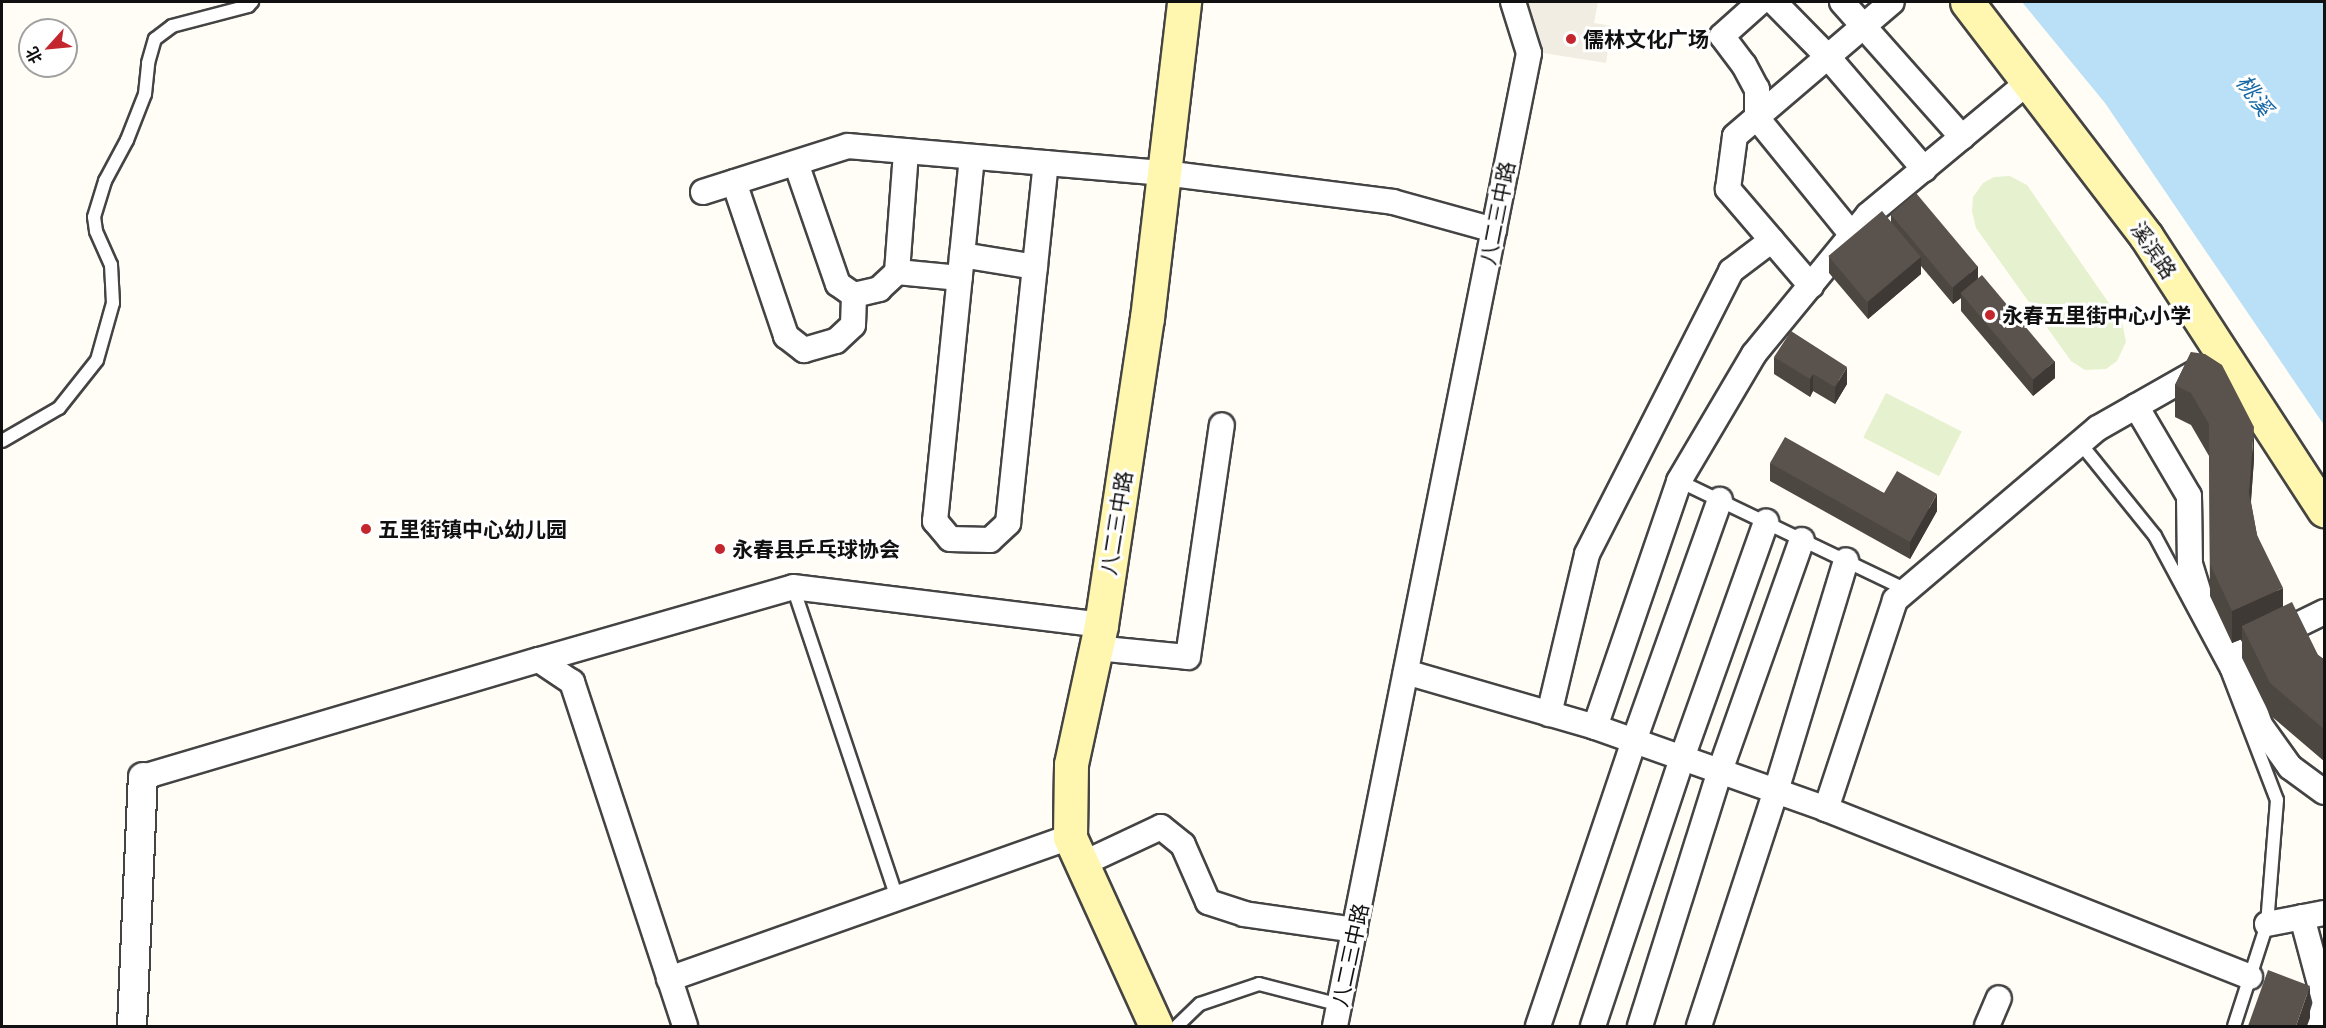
<!DOCTYPE html>
<html>
<head>
<meta charset="utf-8">
<style>
  body { margin:0 }
  #map { position:relative; width:2326px; height:1028px; overflow:hidden; background:#fffdf5; font-family:"PT Serif","Noto Sans SC",serif }
  div>[style] { position:absolute }
  [style*='--x'] { left:calc(var(--x)*1px); top:calc(var(--y)*1px); width:calc(var(--w)*1px); rotate:calc(var(--a)*1deg) }
  .pitch>* { inset:0; background:#e6f2cf; transform-origin:0 0 }
  .plaza>* { inset:0; background:#f1ede2 }
  .water>* { inset:0; background:#b9e0f7 }
  .roads { filter:drop-shadow(2px 0 #444) drop-shadow(-2px 0 #444) drop-shadow(0 2px #444) drop-shadow(0 -2px #444) }
  .service>* { height:12px; margin:-6px; padding:0 6px; transform-origin:6px; border-radius:6px; background:#fff }
  .minor>* { height:24px; margin:-12px; padding:0 12px; transform-origin:12px; border-radius:12px; background:#fff }
  .tertiary>* { height:28px; margin:-14px; padding:0 14px; transform-origin:14px; border-radius:14px; background:#fff }
  .secondary>* { height:33px; margin:-16.5px; padding:0 16.5px; transform-origin:16.5px; border-radius:16.5px; background:#fff6b0 }
  .wall>* { inset:0; background:#4d4742 }
  .shaded-wall>* { inset:0; background:#3f3936 }
  .building>* { inset:0; background:#5a524d; transform-origin:0 0 }
  .dots>* { width:16px; height:16px; translate:-50% -50%; box-sizing:border-box; border:3px solid #fff; border-radius:50% }
  span { translate:-50% -50%; white-space:nowrap; text-align:center; line-height:1.15; -webkit-text-stroke:6px #fff; paint-order:stroke }
  .poi-label { font-size:21px; color:#111; font-weight:700 }
  .left { translate:0 -50%; text-align:left }
  .street-label { font-size:21px; color:#111 }
  .water-label { font-size:22px; color:#1768a6; font-style:italic }
  .frame { position:absolute; inset:0; border:3px solid #111; pointer-events:none }
  .north { position:absolute; left:18px; top:18px; width:60px; height:60px; box-sizing:border-box; background:#fff; border:2px solid #a0a0a0; border-radius:50%; rotate:243deg; font-size:16px; font-weight:700; line-height:24px; text-align:center; color:#111 }
  .north::after { content:''; display:block; margin:auto; width:21px; height:27px; background:#c4262e; clip-path:polygon(50% 0,100% 100%,50% 72%,0 100%) }
</style>
</head>
<body>
<div id="map">
  <div class="pitch">
    <div style="clip-path:polygon(2010px 176px,2027px 185px,2122px 322px,2126px 342px,2117px 361px,2106px 369px,2085px 370px,2071px 361px,1976px 228px,1972px 211px,1973px 197px,1983px 183px,1994px 177px)"></div>
    <div style="left:1886px;top:393px;width:85px;height:50px;rotate:27deg"></div>
  </div>
  <div class="plaza">
    <div style="clip-path:polygon(1522px 2px,1598px 2px,1594px 23px,1612px 26px,1606px 63px,1537px 52px)"></div>
  </div>
  <div class="water">
    <div style="clip-path:polygon(2022px 2px,2324px 2px,2324px 425px,2105px 103px)"></div>
  </div>
  <div class="roads">
    <div class="service">
      <div style="--x:2;--y:441;--w:66;--a:-30.1"></div>
      <div style="--x:59;--y:408;--w:61;--a:-51.6"></div>
      <div style="--x:97;--y:360;--w:59;--a:-74.3"></div>
      <div style="--x:113;--y:303;--w:38;--a:-93"></div>
      <div style="--x:111;--y:265;--w:37;--a:-114"></div>
      <div style="--x:96;--y:231;--w:14;--a:-98"></div>
      <div style="--x:94;--y:217;--w:38;--a:-73"></div>
      <div style="--x:105;--y:181;--w:47;--a:-61.8"></div>
      <div style="--x:127;--y:140;--w:49;--a:-68.6"></div>
      <div style="--x:145;--y:94;--w:31;--a:-84"></div>
      <div style="--x:148;--y:63;--w:25;--a:-74"></div>
      <div style="--x:155;--y:39;--w:21;--a:-37"></div>
      <div style="--x:172;--y:26;--w:79;--a:-14.7"></div>
      <div style="--x:248;--y:6;--w:6;--a:-45"></div>
      <div style="--x:2080;--y:443;--w:119;--a:51.1"></div>
      <div style="--x:2155;--y:536;--w:152;--a:61.8"></div>
      <div style="--x:2227;--y:670;--w:139;--a:69"></div>
      <div style="--x:2277;--y:800;--w:124;--a:94.6"></div>
      <div style="--x:2267;--y:924;--w:107;--a:107.9"></div>
      <div style="--x:1679;--y:481;--w:253;--a:25.6"></div>
      <div style="--x:793;--y:587;--w:328;--a:71.5"></div>
      <div style="--x:1177;--y:1026;--w:32;--a:-44"></div>
      <div style="--x:1200;--y:1004;--w:62;--a:-18.7"></div>
      <div style="--x:1259;--y:984;--w:84;--a:14.5"></div>
    </div>
    <div class="minor">
      <div style="--x:1760;--y:2;--w:51;--a:138.2"></div>
      <div style="--x:1722;--y:36;--w:36;--a:53"></div>
      <div style="--x:1744;--y:65;--w:27;--a:62"></div>
      <div style="--x:1757;--y:89;--w:29;--a:90"></div>
      <div style="--x:1757;--y:118;--w:151;--a:50.9"></div>
      <div style="--x:1774;--y:2;--w:77;--a:45.5"></div>
      <div style="--x:1828;--y:57;--w:148;--a:49.4"></div>
      <div style="--x:1842;--y:2;--w:181;--a:48.4"></div>
      <div style="--x:972;--y:157;--w:366;--a:95.8"></div>
      <div style="--x:935;--y:521;--w:23;--a:50"></div>
      <div style="--x:950;--y:539;--w:40;--a:1.4"></div>
      <div style="--x:990;--y:540;--w:25;--a:-43"></div>
      <div style="--x:1008;--y:523;--w:362;--a:-84"></div>
      <div style="--x:796;--y:163;--w:128;--a:70.9"></div>
      <div style="--x:838;--y:284;--w:19;--a:35"></div>
      <div style="--x:854;--y:295;--w:26;--a:-13"></div>
      <div style="--x:879;--y:289;--w:25;--a:-43"></div>
      <div style="--x:897;--y:272;--w:63;--a:5.4"></div>
      <div style="--x:734;--y:182;--w:163;--a:71.3"></div>
      <div style="--x:786;--y:336;--w:23;--a:38"></div>
      <div style="--x:804;--y:350;--w:33;--a:-16"></div>
      <div style="--x:836;--y:341;--w:23;--a:-43"></div>
      <div style="--x:853;--y:325;--w:30;--a:-88"></div>
      <div style="--x:703;--y:192;--w:152;--a:-17.6"></div>
      <div style="--x:848;--y:146;--w:317;--a:4.9"></div>
      <div style="--x:1164;--y:173;--w:231;--a:7.2"></div>
      <div style="--x:1393;--y:202;--w:105;--a:15.5"></div>
      <div style="--x:962;--y:255;--w:74;--a:9.3"></div>
      <div style="--x:897;--y:272;--w:121;--a:-85.7"></div>
      <div style="--x:1811;--y:286;--w:128;--a:-130.6"></div>
      <div style="--x:1728;--y:189;--w:53;--a:-82.5"></div>
      <div style="--x:1735;--y:136;--w:206;--a:-40.5"></div>
      <div style="--x:2136;--y:406;--w:104;--a:59.5"></div>
      <div style="--x:2189;--y:496;--w:68;--a:89.2"></div>
      <div style="--x:2190;--y:564;--w:34;--a:73"></div>
      <div style="--x:2200;--y:597;--w:68;--a:58.2"></div>
      <div style="--x:2236;--y:655;--w:74;--a:71.1"></div>
      <div style="--x:2260;--y:725;--w:52;--a:54.5"></div>
      <div style="--x:2290;--y:767;--w:42;--a:36.3"></div>
      <div style="--x:2273;--y:637;--w:57;--a:-26.1"></div>
      <div style="--x:1096;--y:648;--w:92;--a:5.6"></div>
      <div style="--x:1188;--y:657;--w:234;--a:-81.7"></div>
      <div style="--x:539;--y:660;--w:264;--a:-16"></div>
      <div style="--x:793;--y:587;--w:310;--a:7"></div>
      <div style="--x:1406;--y:672;--w:197;--a:16.2"></div>
      <div style="--x:1595;--y:727;--w:245;--a:19.5"></div>
      <div style="--x:1826;--y:809;--w:456;--a:21.6"></div>
      <div style="--x:1549;--y:714;--w:164;--a:-76.6"></div>
      <div style="--x:1587;--y:554;--w:318;--a:-63"></div>
      <div style="--x:1731;--y:271;--w:51;--a:-37.1"></div>
      <div style="--x:1595;--y:727;--w:260;--a:-71.1"></div>
      <div style="--x:1679;--y:481;--w:147;--a:-59.4"></div>
      <div style="--x:1754;--y:354;--w:180;--a:-50.6"></div>
      <div style="--x:1868;--y:215;--w:208;--a:-39.7"></div>
      <div style="--x:143;--y:777;--w:413;--a:-16.5"></div>
      <div style="--x:539;--y:660;--w:40;--a:34"></div>
      <div style="--x:572;--y:682;--w:362;--a:71.8"></div>
      <div style="--x:1826;--y:809;--w:220;--a:-71.7"></div>
      <div style="--x:1895;--y:600;--w:266;--a:-40.3"></div>
      <div style="--x:2098;--y:428;--w:121;--a:-29.7"></div>
      <div style="--x:1082;--y:864;--w:87;--a:-25.1"></div>
      <div style="--x:1161;--y:827;--w:28;--a:39"></div>
      <div style="--x:1183;--y:845;--w:62;--a:66.3"></div>
      <div style="--x:1208;--y:902;--w:38;--a:18"></div>
      <div style="--x:1244;--y:914;--w:112;--a:8.2"></div>
      <div style="--x:2302;--y:917;--w:85;--a:75"></div>
      <div style="--x:2267;--y:924;--w:58;--a:-10.9"></div>
      <div style="--x:669;--y:979;--w:425;--a:-19.5"></div>
      <div style="--x:1335;--y:1026;--w:992;--a:-78.72"></div>
      <div style="--x:1529;--y:53;--w:53;--a:-107.4"></div>
      <div style="--x:1538;--y:1026;--w:301;--a:-71.4"></div>
      <div style="--x:1634;--y:741;--w:256;--a:-70.4"></div>
      <div style="--x:1593;--y:1026;--w:282;--a:-71.6"></div>
      <div style="--x:1682;--y:758;--w:251;--a:-70.4"></div>
      <div style="--x:1640;--y:1026;--w:267;--a:-72.6"></div>
      <div style="--x:1720;--y:771;--w:245;--a:-70.5"></div>
      <div style="--x:1699;--y:1026;--w:247;--a:-71.9"></div>
      <div style="--x:1776;--y:791;--w:241;--a:-73.1"></div>
      <div style="--x:1987;--y:1026;--w:30;--a:-67"></div>
      <div style="--x:2318;--y:1026;--w:21;--a:-73"></div>
    </div>
    <div class="tertiary">
      <div style="--x:132;--y:1026;--w:249;--a:-87.5"></div>
    </div>
    <div class="secondary">
      <div style="--x:1967;--y:2;--w:295;--a:52.6"></div>
      <div style="--x:2146;--y:236;--w:327;--a:57"></div>
      <div style="--x:1156;--y:1026;--w:208;--a:-114.5"></div>
      <div style="--x:1070;--y:837;--w:73;--a:-89.2"></div>
      <div style="--x:1071;--y:764;--w:142;--a:-77.8"></div>
      <div style="--x:1101;--y:625;--w:310;--a:-81.5"></div>
      <div style="--x:1147;--y:318;--w:318;--a:-83.3"></div>
    </div>
  </div>
  <div class="wall">
    <div style="clip-path:polygon(1891px 214px,1978px 279px,2055px 378px,2033px 396px,1961px 311px,1961px 298px,1953px 304px,1921px 266px,1921px 274px,1868px 319px,1829px 273px,1829px 256px,1891px 222px)"></div>
    <div style="clip-path:polygon(2191px 352px,2254px 459px,2251px 502px,2257px 535px,2283px 606px,2318px 655px,2325px 660px,2325px 762px,2270px 715px,2242px 658px,2242px 639px,2232px 643px,2210px 596px,2209px 456px,2191px 425px,2175px 417px,2175px 385px)"></div>
    <div style="clip-path:polygon(1774px 357px,1847px 384px,1835px 404px,1813px 391px,1810px 397px,1774px 374px)"></div>
    <div style="clip-path:polygon(1770px 463px,1884px 493px,1937px 511px,1910px 559px,1770px 481px)"></div>
  </div>
  <div class="shaded-wall">
    <div style="clip-path:polygon(1921px 257px,1921px 274px,1868px 319px,1868px 302px)"></div>
    <div style="clip-path:polygon(1978px 266px,1978px 283px,1961px 294px,1961px 298px,1953px 304px,1953px 287px)"></div>
    <div style="clip-path:polygon(2055px 361px,2055px 378px,2033px 396px,2033px 379px)"></div>
    <div style="clip-path:polygon(1847px 367px,1847px 384px,1835px 404px,1835px 387px)"></div>
    <div style="clip-path:polygon(1813px 374px,1813px 391px,1810px 397px,1810px 379px)"></div>
    <div style="clip-path:polygon(2254px 427px,2254px 459px,2249px 525px,2249px 493px)"></div>
    <div style="clip-path:polygon(1937px 494px,1937px 511px,1910px 559px,1910px 542px)"></div>
    <div style="clip-path:polygon(2283px 588px,2283px 620px,2242px 626px,2242px 639px,2232px 643px,2232px 611px)"></div>
    <div style="clip-path:polygon(2310px 986px,2310px 1018px,2307px 1026px,2296px 1026px)"></div>
  </div>
  <div class="building">
    <div style="left:1916px;top:193px;width:96px;height:33px;rotate:50deg"></div>
    <div style="left:1882px;top:211px;width:60px;height:70px;rotate:50deg"></div>
    <div style="left:1982px;top:275px;width:113px;height:28px;rotate:50deg"></div>
    <div style="clip-path:polygon(1791px 331px,1847px 367px,1835px 387px,1813px 374px,1810px 379px,1774px 357px)"></div>
    <div style="clip-path:polygon(2191px 352px,2205px 354px,2222px 365px,2254px 427px,2249px 493px,2257px 535px,2283px 588px,2232px 611px,2210px 564px,2209px 424px,2191px 393px,2175px 385px)"></div>
    <div style="clip-path:polygon(1785px 437px,1884px 493px,1897px 471px,1937px 494px,1910px 542px,1770px 463px)"></div>
    <div style="clip-path:polygon(2292px 602px,2318px 655px,2325px 660px,2325px 730px,2270px 683px,2242px 626px)"></div>
    <div style="clip-path:polygon(2268px 970px,2310px 986px,2296px 1026px,2248px 1026px)"></div>
  </div>
  <div class="dots">
    <div style="left:1571px;top:39px;background:#c4262e"></div>
    <div style="left:1990px;top:315px;background:#c4262e"></div>
    <div style="left:366px;top:529px;background:#c4262e"></div>
    <div style="left:720px;top:549px;background:#c4262e"></div>
  </div>
  <div class="poi-label">
    <span class="left" style="left:1583px;top:39px">儒林文化广场</span>
    <span class="left" style="left:2002px;top:315px">永春五里街中心小学</span>
    <span class="left" style="left:378px;top:529px">五里街镇中心幼儿园</span>
    <span class="left" style="left:732px;top:549px">永春县乒乓球协会</span>
  </div>
  <div class="street-label">
    <span style="left:1497px;top:213px;rotate:-79deg">八二三中路</span>
    <span style="left:2154px;top:250px;rotate:56deg">溪滨路</span>
    <span style="left:1116px;top:523px;rotate:-81deg">八二三中路</span>
    <span style="left:1350px;top:955px;rotate:-78deg">八二三中路</span>
  </div>
  <div class="water-label">
    <span style="left:2255px;top:95px;rotate:54deg">桃溪</span>
  </div>
  <div class="frame"></div>
  <div class="north">北</div>
</div>
</body>
</html>
